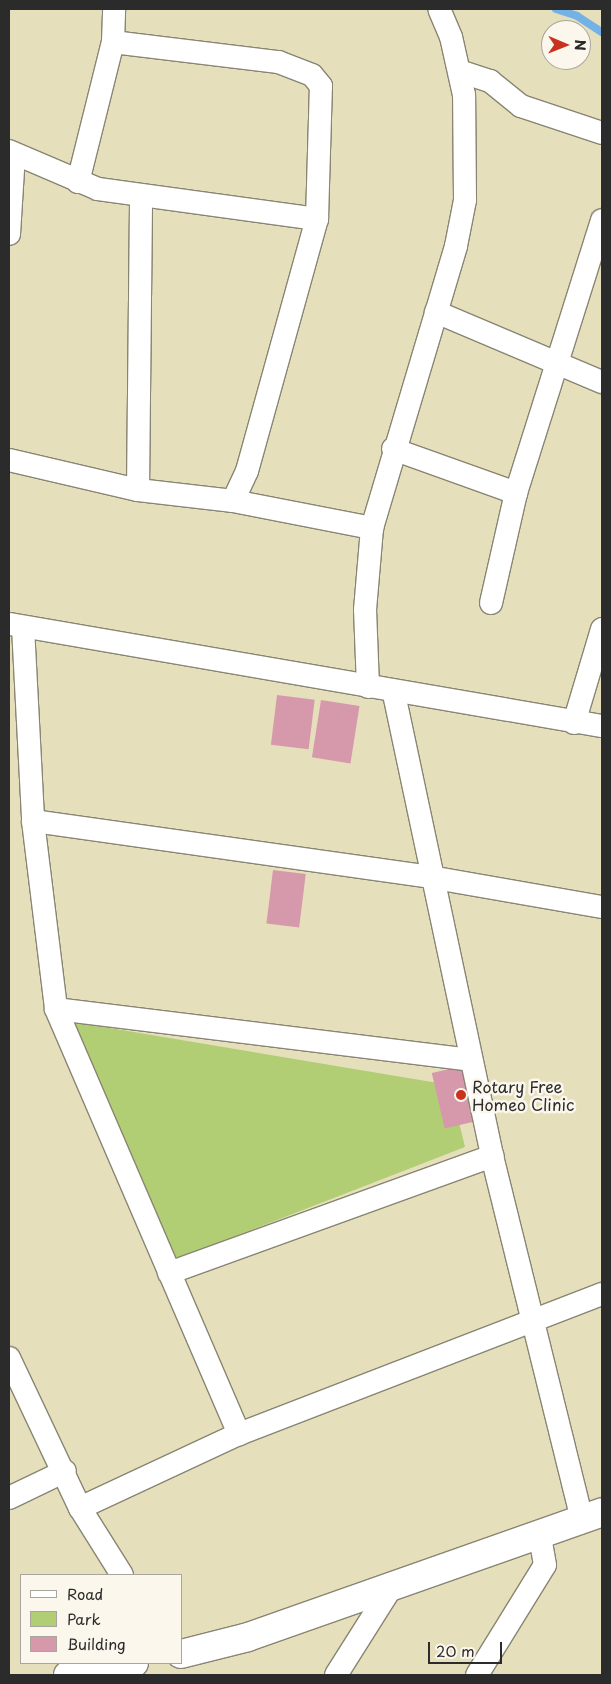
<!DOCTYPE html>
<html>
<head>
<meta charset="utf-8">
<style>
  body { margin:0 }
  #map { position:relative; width:611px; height:1684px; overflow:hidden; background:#e6dfbb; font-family:"Playpen Sans",sans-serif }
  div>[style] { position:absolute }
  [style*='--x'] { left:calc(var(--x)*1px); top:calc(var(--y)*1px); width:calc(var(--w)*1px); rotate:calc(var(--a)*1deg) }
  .green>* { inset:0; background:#b1ce75 }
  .stream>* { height:8px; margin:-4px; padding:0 4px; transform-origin:4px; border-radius:4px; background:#74b2e6 }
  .building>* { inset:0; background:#d699ab; transform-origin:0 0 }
  .roads { filter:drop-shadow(1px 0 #888573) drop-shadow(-1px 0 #888573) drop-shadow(0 1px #888573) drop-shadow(0 -1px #888573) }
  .street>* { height:22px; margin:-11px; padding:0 11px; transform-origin:11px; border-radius:11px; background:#fff }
  .secondary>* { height:28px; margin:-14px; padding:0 14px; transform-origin:14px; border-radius:14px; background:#fff }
  .dots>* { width:14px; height:14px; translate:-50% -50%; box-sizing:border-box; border:2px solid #fbf7ec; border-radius:50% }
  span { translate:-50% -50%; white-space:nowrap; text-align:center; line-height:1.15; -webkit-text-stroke:5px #fbf7ec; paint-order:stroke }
  .poi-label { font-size:16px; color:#2b2b2b }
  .left { translate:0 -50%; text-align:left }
  .frame { position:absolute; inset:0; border:10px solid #2b2b2b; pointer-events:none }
  .legend { position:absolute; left:20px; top:1574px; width:162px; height:90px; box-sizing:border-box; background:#fbf7ec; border:1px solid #a8a59f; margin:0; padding:6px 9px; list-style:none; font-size:15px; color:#2b2b2b }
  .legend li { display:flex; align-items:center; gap:10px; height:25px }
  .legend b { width:25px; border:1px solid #a8a59f }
  .north { position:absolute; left:541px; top:20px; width:50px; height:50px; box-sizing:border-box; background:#fbf7ec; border:1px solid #a8a59f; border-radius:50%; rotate:91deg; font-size:14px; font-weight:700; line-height:20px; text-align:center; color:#2b2b2b }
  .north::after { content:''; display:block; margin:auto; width:18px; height:22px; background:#c8321e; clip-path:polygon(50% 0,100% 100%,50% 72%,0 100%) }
  .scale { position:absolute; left:428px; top:1642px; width:74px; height:22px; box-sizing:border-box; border:2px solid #2b2b2b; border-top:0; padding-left:6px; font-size:15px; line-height:18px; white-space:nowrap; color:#2b2b2b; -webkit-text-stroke:4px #fbf7ec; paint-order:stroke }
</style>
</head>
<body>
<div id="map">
  <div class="green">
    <div style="clip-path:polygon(74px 1022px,450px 1085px,465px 1147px,174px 1260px,118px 1146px)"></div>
  </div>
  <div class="stream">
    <div style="--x:556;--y:9;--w:22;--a:18"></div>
    <div style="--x:577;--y:16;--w:30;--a:33"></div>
  </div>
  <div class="building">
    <div style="left:277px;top:695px;width:38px;height:50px;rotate:7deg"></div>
    <div style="left:321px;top:700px;width:39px;height:58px;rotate:9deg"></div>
    <div style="left:273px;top:870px;width:33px;height:54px;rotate:7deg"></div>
    <div style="left:462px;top:1066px;width:57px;height:31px;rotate:77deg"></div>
  </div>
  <div class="roads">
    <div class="street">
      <div style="--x:459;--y:71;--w:33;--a:18"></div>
      <div style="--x:490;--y:81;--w:40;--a:39"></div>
      <div style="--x:521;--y:106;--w:85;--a:18.4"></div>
      <div style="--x:9;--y:151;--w:97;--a:23.1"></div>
      <div style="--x:98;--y:189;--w:221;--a:7.8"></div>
      <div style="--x:78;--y:182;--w:144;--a:-76"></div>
      <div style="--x:113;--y:42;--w:33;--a:-88"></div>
      <div style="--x:9;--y:234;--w:80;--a:-86.4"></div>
      <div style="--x:436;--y:312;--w:180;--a:22.9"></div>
      <div style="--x:393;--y:449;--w:131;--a:19.7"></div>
      <div style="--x:9;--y:460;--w:132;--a:13.1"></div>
      <div style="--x:138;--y:490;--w:96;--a:6.6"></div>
      <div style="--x:233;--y:501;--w:33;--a:-65"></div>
      <div style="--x:247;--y:471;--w:262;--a:-74.5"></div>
      <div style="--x:317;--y:219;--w:133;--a:-88.3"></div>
      <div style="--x:321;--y:86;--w:14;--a:-129"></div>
      <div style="--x:312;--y:75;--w:36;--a:-159"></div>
      <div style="--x:278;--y:62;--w:166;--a:-173.1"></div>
      <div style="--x:138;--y:490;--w:295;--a:-89.4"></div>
      <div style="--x:233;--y:501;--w:142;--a:11"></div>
      <div style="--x:491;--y:603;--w:113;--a:-77.2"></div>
      <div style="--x:516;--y:493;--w:286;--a:-72.5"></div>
      <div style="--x:10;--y:624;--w:601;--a:9.78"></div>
      <div style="--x:23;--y:627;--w:194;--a:87"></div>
      <div style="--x:33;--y:821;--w:189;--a:83"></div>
      <div style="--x:56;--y:1009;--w:463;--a:66.7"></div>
      <div style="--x:368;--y:687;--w:77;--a:-92.2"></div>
      <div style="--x:365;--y:610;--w:82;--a:-85.1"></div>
      <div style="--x:372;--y:528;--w:294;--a:-73.4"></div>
      <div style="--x:456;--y:246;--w:47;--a:-78.9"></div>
      <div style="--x:465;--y:200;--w:105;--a:-90.5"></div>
      <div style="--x:464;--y:95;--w:59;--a:-102.6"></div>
      <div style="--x:451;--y:37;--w:30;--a:-113"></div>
      <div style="--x:394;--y:694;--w:472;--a:78"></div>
      <div style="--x:492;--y:1156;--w:375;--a:76.1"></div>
      <div style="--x:574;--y:723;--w:98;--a:-73.4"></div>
      <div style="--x:33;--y:821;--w:401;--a:8"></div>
      <div style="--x:430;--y:877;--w:175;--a:9.9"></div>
      <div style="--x:56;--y:1009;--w:417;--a:7"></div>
      <div style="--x:169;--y:1273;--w:344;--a:-19.9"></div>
      <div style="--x:9;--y:1358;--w:166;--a:64.7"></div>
      <div style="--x:80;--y:1508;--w:79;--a:57.9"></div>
      <div style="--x:9;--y:1498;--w:62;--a:-25.7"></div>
      <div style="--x:80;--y:1508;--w:175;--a:-25"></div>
      <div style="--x:239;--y:1434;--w:389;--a:-21.1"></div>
      <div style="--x:336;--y:1675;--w:103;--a:-57.7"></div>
      <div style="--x:477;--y:1675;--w:129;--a:-58.3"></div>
      <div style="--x:545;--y:1565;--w:28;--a:-100"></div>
    </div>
    <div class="secondary">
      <div style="--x:181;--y:1654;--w:69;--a:-14.2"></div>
      <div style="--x:248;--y:1637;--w:375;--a:-19.4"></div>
      <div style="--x:68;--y:1675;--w:67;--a:-10.3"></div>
    </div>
  </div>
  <div class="dots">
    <div style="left:461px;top:1095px;background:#c8321e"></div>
  </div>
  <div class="poi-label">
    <span class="left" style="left:472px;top:1095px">Rotary Free<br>Homeo Clinic</span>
  </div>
  <div class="frame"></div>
  <ul class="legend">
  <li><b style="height:6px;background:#fff"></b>Road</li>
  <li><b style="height:14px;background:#b1ce75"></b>Park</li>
  <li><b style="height:14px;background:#d699ab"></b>Building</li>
  </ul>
  <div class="north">N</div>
  <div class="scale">20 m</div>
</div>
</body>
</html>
